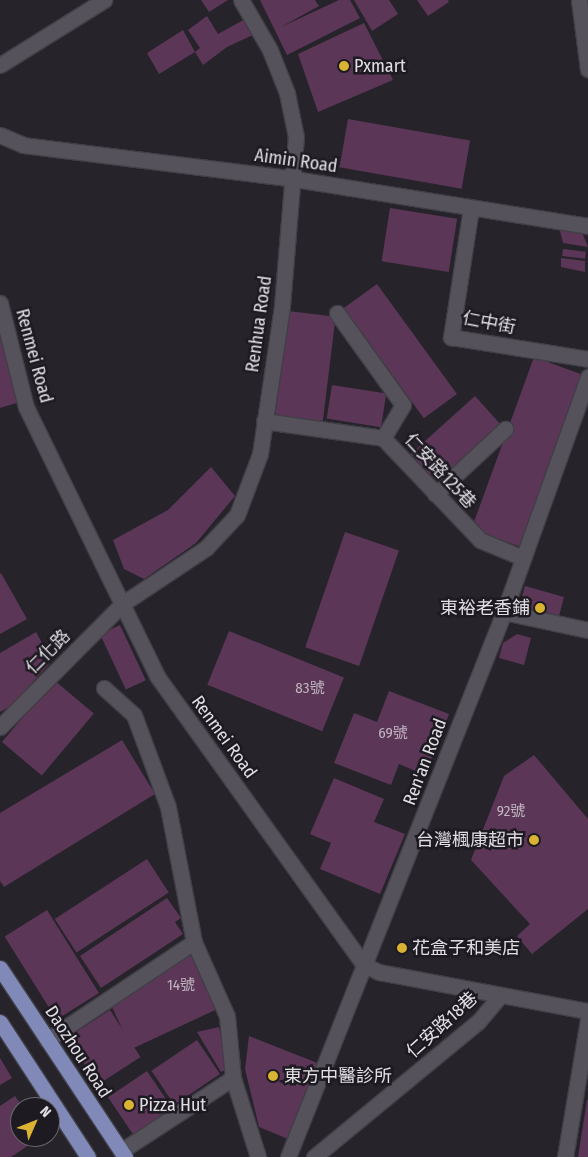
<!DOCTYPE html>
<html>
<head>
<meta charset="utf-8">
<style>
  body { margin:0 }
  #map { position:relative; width:588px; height:1157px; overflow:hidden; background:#26232b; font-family:"Fira Sans Condensed","Noto Sans TC",sans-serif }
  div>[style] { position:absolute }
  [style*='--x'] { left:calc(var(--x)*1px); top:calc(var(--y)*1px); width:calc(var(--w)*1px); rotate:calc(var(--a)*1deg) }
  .building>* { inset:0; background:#5b3656; transform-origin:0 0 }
  .roads { filter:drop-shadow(1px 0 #413f46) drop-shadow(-1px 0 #413f46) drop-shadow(0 1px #413f46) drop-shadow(0 -1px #413f46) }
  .minor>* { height:15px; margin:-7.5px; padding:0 7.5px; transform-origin:7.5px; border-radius:7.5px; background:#55525b }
  .major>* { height:15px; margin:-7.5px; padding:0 7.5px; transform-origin:7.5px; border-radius:7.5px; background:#8089b8 }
  .dots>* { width:14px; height:14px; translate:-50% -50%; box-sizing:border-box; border:2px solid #1d1a21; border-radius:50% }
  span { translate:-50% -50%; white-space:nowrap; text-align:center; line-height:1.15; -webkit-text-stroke:5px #1d1a21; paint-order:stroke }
  .number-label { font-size:15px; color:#c0b5c0 }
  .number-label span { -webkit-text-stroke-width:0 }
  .poi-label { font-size:18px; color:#e1dfe4 }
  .left { translate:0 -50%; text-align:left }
  .right { translate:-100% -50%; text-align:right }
  .street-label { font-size:18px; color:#e1dfe4 }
  .north { position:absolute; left:10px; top:1097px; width:50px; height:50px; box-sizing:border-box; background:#1d1a21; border:1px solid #6b696f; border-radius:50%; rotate:46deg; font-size:14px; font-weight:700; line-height:20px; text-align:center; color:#e1dfe4 }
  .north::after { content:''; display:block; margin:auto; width:18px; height:22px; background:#dab333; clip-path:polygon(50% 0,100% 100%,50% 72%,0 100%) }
</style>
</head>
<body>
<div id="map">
  <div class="building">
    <div style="clip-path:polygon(201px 0,228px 0,209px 12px)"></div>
    <div style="clip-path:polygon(260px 0,315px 0,319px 6px,281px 27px,339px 0,350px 0,360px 18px,287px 55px)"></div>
    <div style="clip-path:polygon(354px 0,389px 0,398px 14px,372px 31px)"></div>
    <div style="clip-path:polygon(417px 0,448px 0,449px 2px,428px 16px)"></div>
    <div style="clip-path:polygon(207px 16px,218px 34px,247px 18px,255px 34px,227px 47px,203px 65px,195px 52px,159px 74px,147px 53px,183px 30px,195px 52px,200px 48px,188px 30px)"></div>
    <div style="clip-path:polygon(364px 23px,393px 80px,318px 112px,298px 54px)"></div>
    <div style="left:348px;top:119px;width:124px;height:49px;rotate:10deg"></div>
    <div style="left:390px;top:208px;width:68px;height:54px;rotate:9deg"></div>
    <div style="clip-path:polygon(559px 227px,581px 230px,588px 247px,563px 243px)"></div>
    <div style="left:563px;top:249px;width:23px;height:7px;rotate:7deg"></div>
    <div style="clip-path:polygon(561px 258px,585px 261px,585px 272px,561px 267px)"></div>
    <div style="left:377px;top:284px;width:136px;height:41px;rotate:54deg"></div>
    <div style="left:288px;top:311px;width:48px;height:105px;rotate:7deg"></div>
    <div style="clip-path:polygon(0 336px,20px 402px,0 408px)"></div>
    <div style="left:534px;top:357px;width:51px;height:183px;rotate:20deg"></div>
    <div style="left:332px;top:385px;width:55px;height:34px;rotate:9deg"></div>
    <div style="left:475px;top:396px;width:40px;height:87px;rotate:48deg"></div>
    <div style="clip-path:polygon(211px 467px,235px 496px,196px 543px,144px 579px,124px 569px,113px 540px,168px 510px)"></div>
    <div style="left:345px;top:532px;width:57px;height:122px;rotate:19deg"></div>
    <div style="clip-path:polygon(1px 573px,27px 619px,0 634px,0 574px)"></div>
    <div style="clip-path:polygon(525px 586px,564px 597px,558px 620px,526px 611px,521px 600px)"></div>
    <div style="left:120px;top:625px;width:61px;height:22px;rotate:65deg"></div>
    <div style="left:229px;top:631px;width:124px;height:58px;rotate:22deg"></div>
    <div style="clip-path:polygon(36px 632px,52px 661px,11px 706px,0 712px,0 653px)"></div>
    <div style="clip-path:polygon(517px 634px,531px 638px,524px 665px,499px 658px,503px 643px)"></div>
    <div style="left:54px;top:680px;width:52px;height:81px;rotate:40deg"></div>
    <div style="clip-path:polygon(389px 691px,449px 714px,425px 775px,399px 764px,391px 785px,334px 763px,354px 713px,377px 722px)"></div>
    <div style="clip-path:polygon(122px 740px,155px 794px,4px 887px,0 881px,0 813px)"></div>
    <div style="clip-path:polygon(534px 755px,588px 819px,588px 909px,532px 954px,517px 936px,530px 924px,471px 860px,504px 776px)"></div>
    <div style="clip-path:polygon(334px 778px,384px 799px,374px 822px,405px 834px,380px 894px,320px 869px,331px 843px,310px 834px)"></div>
    <div style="left:147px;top:859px;width:40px;height:110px;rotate:57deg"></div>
    <div style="clip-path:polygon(167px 898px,181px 918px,175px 922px,183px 934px,101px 988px,80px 956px)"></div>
    <div style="left:47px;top:910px;width:98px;height:50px;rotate:58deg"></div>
    <div style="left:191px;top:954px;width:61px;height:94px;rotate:65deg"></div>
    <div style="left:110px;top:1010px;width:56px;height:51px;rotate:57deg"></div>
    <div style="clip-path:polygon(219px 1027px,227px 1069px,221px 1072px,197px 1032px)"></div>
    <div style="clip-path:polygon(249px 1036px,320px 1064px,288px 1139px,259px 1127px,245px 1069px)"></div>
    <div style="left:197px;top:1040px;width:41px;height:55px;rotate:56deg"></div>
    <div style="clip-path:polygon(0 1058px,12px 1078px,0 1085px)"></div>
    <div style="left:147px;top:1071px;width:47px;height:47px;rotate:56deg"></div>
    <div style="clip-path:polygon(15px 1096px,23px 1107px,20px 1107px,20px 1137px,41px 1137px,11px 1157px,0 1157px,0 1106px)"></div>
    <div style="clip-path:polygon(588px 1100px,588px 1157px,578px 1157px,587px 1100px)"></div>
  </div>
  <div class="roads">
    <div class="minor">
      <div style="--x:579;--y:0;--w:70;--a:82.6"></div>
      <div style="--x:0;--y:65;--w:123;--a:-32"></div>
      <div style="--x:0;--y:135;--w:25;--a:23"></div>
      <div style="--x:23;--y:145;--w:274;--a:7.1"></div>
      <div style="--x:295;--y:179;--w:297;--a:9.1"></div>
      <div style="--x:471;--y:208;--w:131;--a:98.8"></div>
      <div style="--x:451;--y:337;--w:139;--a:9.1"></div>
      <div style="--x:0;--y:303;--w:107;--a:76"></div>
      <div style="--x:26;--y:407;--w:299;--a:64"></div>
      <div style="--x:157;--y:676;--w:355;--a:54.4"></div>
      <div style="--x:364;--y:965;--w:17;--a:25"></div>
      <div style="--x:379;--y:972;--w:213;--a:10.6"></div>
      <div style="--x:337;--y:313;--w:113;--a:54.3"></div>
      <div style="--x:403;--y:405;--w:39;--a:121"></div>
      <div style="--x:264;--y:421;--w:120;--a:8.1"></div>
      <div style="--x:383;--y:438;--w:141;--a:46.4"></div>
      <div style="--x:480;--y:540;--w:47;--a:22.7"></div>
      <div style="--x:435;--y:494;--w:96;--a:-42.9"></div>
      <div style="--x:504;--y:612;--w:86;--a:12.1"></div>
      <div style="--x:104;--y:688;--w:40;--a:42"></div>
      <div style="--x:134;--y:715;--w:98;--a:69.7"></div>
      <div style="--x:168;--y:807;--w:137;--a:79.1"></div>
      <div style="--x:194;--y:942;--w:81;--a:66"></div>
      <div style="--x:227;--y:1016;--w:62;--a:84.5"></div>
      <div style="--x:233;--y:1078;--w:83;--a:72.4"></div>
      <div style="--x:0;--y:727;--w:173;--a:-45.2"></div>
      <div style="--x:122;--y:604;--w:101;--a:-33.7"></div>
      <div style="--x:206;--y:548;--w:45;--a:-46.8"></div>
      <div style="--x:237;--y:515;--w:65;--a:-69.3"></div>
      <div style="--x:260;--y:454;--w:150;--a:-81.5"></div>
      <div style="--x:282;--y:306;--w:170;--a:-85.3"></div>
      <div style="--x:296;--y:137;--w:45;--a:-101.6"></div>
      <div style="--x:287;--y:93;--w:46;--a:-111.6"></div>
      <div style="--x:270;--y:50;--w:58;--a:-120.1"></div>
      <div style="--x:47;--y:1040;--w:177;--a:-33.7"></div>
      <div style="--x:121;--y:1151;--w:134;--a:-33.1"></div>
      <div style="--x:288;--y:1157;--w:586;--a:-68.38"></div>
      <div style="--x:504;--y:612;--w:250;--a:-70.3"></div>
      <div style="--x:314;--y:1157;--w:212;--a:-39.5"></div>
      <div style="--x:478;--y:1022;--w:35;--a:-50"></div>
      <div style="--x:565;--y:1157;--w:140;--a:-80.5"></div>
    </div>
    <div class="major">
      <div style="--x:0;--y:968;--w:227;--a:56.5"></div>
      <div style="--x:0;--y:1022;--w:161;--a:56.9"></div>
    </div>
  </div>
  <div class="dots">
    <div style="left:344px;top:66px;background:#dab333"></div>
    <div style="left:540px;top:608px;background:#dab333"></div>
    <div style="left:534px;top:840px;background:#dab333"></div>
    <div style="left:402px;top:948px;background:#dab333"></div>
    <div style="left:273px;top:1076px;background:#dab333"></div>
    <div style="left:129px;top:1105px;background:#dab333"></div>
  </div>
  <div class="number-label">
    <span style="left:310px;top:689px">83號</span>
    <span style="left:393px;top:734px">69號</span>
    <span style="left:511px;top:812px">92號</span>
    <span style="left:181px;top:986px">14號</span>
  </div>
  <div class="poi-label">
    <span class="left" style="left:354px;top:66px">Pxmart</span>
    <span class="right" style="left:530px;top:608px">東裕老香鋪</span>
    <span class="right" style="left:524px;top:840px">台灣楓康超市</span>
    <span class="left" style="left:412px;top:948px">花盒子和美店</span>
    <span class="left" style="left:284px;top:1076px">東方中醫診所</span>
    <span class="left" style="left:139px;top:1105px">Pizza Hut</span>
  </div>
  <div class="street-label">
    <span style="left:296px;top:161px;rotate:8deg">Aimin Road</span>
    <span style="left:489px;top:323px;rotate:11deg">仁中街</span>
    <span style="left:259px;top:324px;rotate:-82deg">Renhua Road</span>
    <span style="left:34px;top:356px;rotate:75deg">Renmei Road</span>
    <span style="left:440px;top:471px;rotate:47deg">仁安路125巷</span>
    <span style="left:48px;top:652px;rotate:-45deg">仁化路</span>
    <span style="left:224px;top:737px;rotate:54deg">Renmei Road</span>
    <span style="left:425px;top:762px;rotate:-69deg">Ren'an Road</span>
    <span style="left:442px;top:1025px;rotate:-42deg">仁安路18巷</span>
    <span style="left:78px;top:1052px;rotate:57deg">Daozhou Road</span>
  </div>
  <div class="north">N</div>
</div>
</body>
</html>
